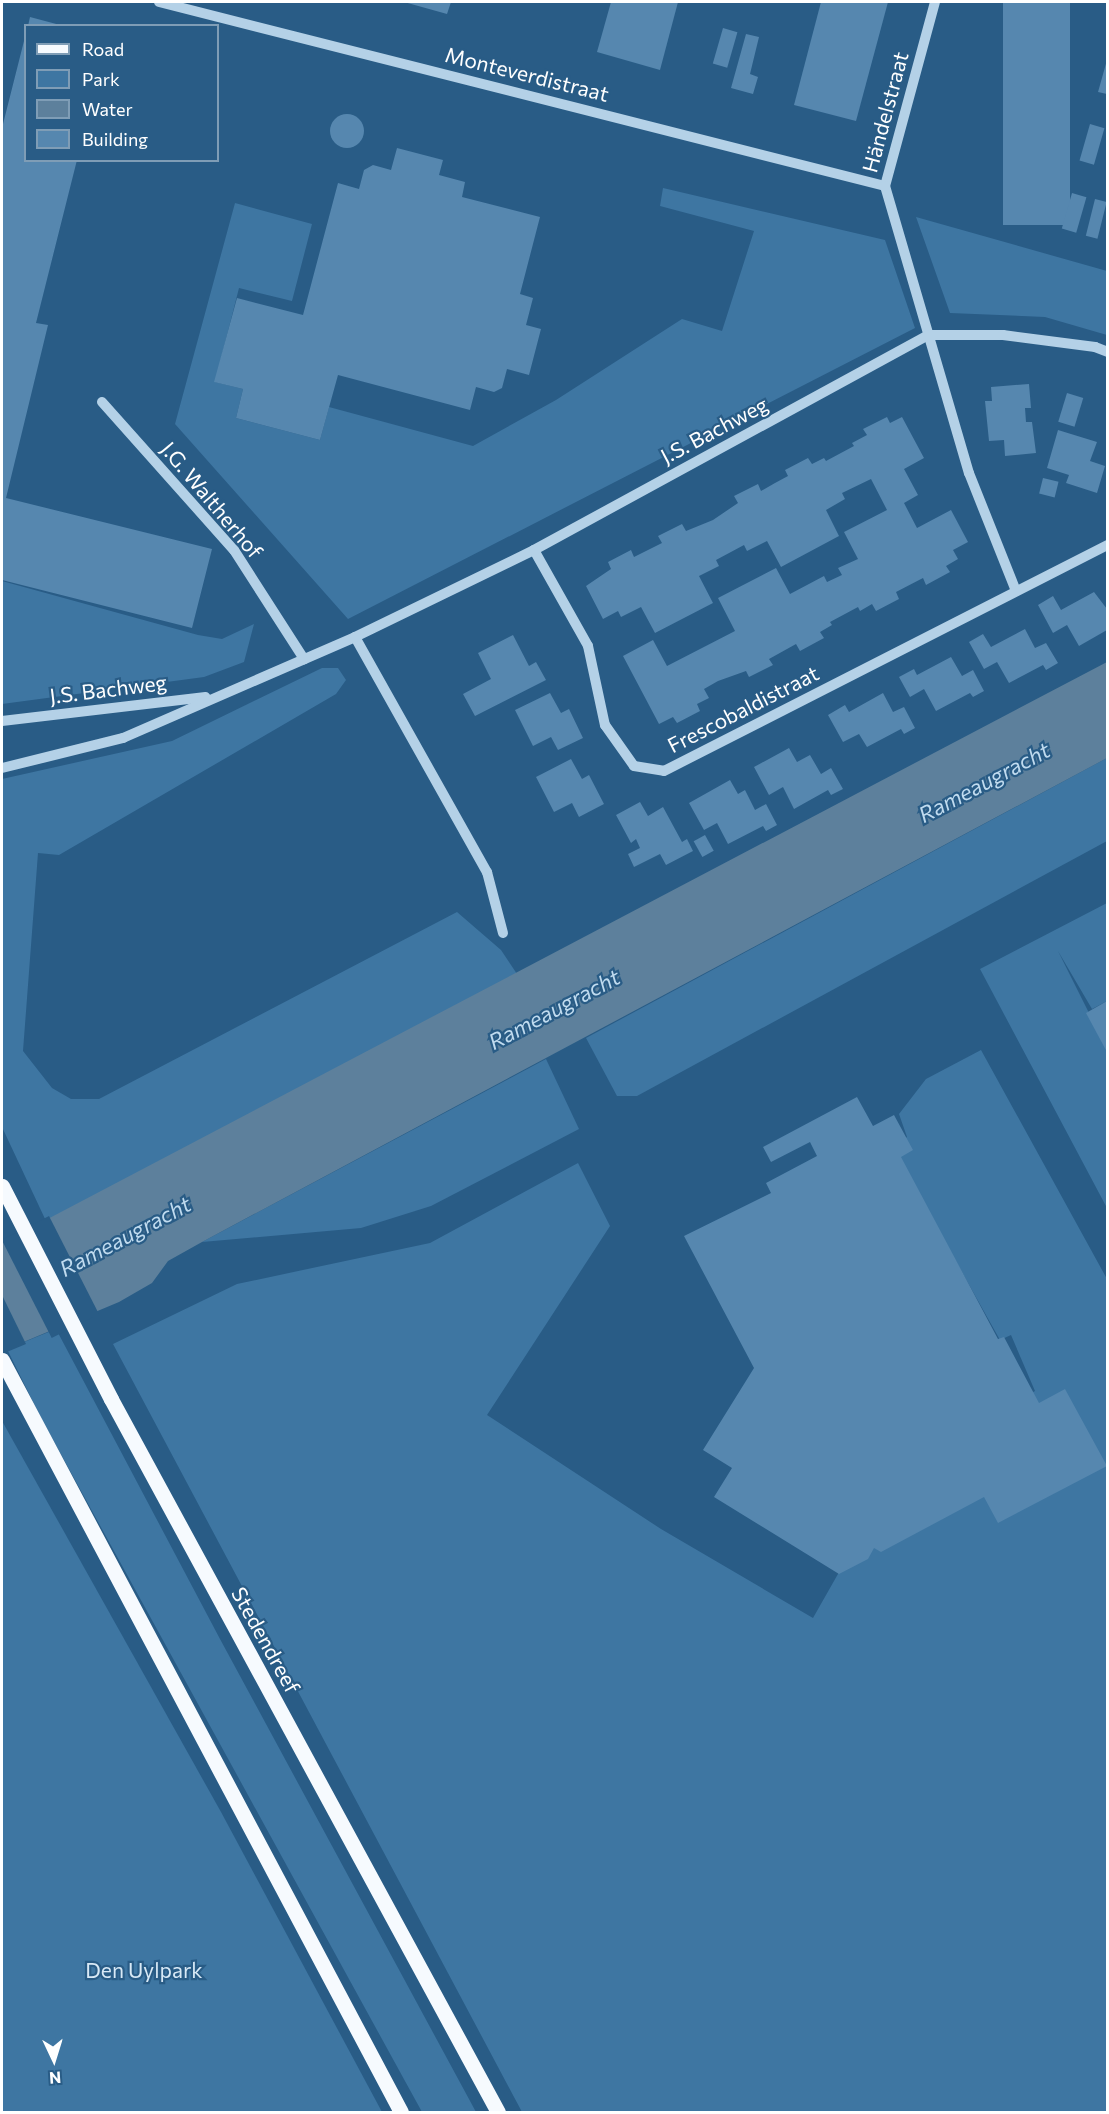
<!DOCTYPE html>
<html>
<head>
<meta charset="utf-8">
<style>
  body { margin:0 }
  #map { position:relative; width:1109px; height:2114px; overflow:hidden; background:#295c86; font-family:Commissioner,sans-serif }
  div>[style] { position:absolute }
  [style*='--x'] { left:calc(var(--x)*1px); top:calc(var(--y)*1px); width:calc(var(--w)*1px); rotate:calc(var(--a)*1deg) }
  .green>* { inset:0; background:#3e76a2 }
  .water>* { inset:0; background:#5d809c }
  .pier>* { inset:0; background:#295c86; transform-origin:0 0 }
  .building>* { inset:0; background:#5687af; transform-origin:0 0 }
  .round { border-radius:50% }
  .minor>* { height:10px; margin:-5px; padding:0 5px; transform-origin:5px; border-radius:5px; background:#b4d1e7 }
  .major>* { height:15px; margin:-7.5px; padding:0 7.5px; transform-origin:7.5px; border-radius:7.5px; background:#f6fafe }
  span { translate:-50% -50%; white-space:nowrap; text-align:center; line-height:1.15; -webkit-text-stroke:4.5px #295c86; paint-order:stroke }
  .street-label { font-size:21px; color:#fff }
  .park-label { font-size:21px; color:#d8e9f6 }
  .water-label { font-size:22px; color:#c0dbef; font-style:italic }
  .frame { position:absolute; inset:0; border:3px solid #fff; pointer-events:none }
  .legend { position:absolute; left:24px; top:24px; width:195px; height:138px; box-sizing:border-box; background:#295c86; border:2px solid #7f9db6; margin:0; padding:8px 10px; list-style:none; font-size:18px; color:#fff }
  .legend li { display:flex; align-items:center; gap:12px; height:30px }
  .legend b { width:30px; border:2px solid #7f9db6 }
  .north { position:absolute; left:24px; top:2030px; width:60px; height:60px; -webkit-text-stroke:4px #295c86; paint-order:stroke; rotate:176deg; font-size:16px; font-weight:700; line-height:24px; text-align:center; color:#fff }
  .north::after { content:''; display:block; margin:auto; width:21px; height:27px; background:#fff; clip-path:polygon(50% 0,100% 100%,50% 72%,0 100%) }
</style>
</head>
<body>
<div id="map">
  <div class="green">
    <div style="clip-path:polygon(663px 188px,885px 240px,915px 328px,348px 619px,175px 424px,235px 203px,312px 224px,292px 301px,239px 288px,215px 382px,243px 389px,236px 418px,320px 440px,329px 407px,473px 446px,556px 400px,682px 319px,722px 331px,754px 231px,660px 206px)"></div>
    <div style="clip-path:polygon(916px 217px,1107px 271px,1107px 335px,1045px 317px,950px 313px)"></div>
    <div style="clip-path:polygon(2px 581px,198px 635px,222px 639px,254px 624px,244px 662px,204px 677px,2px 704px)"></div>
    <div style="clip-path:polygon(322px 668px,338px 668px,346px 680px,336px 694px,59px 855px,38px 853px,23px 1051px,52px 1088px,71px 1099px,99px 1099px,457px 912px,501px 950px,517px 974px,46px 1221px,2px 1127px,2px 779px,172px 741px)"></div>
    <div style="clip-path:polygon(1107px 758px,1107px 841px,637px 1096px,617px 1096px,586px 1038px)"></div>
    <div style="clip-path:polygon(1107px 903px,1107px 1001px,1092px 1009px,1058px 951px,1107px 1049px,1107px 1208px,980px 969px)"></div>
    <div style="clip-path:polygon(981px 1050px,1107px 1279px,1107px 2112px,522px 2112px,113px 1344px,237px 1284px,430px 1243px,578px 1163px,610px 1226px,487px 1415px,661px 1529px,813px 1618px,901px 1463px,1035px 1391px,1011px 1335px,1000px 1340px,893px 1149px,907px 1137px,899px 1114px,926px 1079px)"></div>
    <div style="clip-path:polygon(546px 1059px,579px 1129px,431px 1206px,361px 1228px,202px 1242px)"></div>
    <div style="clip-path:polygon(56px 1329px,220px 1639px,476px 2112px,422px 2112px,41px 1418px,7px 1349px)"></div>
    <div style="clip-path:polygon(2px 1421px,221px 1812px,382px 2112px,2px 2112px)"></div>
  </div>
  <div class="water">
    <div style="clip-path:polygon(1107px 662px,1107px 758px,202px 1242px,168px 1261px,152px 1283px,119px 1302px,2px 1351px,2px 1243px)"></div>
  </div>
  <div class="pier">
    <div style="left:49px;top:1216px;width:110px;height:53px;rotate:63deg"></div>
    <div style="clip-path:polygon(2px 1295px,26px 1344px,2px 1354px)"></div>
  </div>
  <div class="building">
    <div style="clip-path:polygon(404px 2px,451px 2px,447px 14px)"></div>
    <div style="clip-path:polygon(611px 2px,678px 2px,660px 70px,597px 52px)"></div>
    <div style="clip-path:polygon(821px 2px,888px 2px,856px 121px,794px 105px)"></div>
    <div style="left:1003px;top:2px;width:67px;height:223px"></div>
    <div style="clip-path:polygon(30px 17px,60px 25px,60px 26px,28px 26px)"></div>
    <div style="left:723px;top:28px;width:15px;height:37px;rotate:16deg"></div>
    <div style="clip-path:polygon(746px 34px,759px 37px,750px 74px,758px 77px,753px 94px,731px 88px)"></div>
    <div style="clip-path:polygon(25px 37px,26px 160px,77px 160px,36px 323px,48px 325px,6px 498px,212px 549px,192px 628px,2px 580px,2px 128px)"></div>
    <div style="clip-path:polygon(1107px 60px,1107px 94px,1098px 92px)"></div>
    <div class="round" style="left:330px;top:114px;width:34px;height:34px"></div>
    <div style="left:1090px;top:124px;width:15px;height:38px;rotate:16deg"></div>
    <div style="clip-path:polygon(397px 148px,443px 160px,439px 175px,465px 182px,462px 197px,540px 217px,520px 294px,533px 298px,526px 325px,541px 329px,529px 375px,507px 369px,502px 388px,494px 392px,476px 387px,470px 410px,338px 375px,320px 440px,236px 418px,243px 389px,214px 382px,237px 298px,303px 315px,338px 183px,359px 189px,364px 170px,373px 165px,391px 170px)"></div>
    <div style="left:1072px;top:193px;width:15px;height:37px;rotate:16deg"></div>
    <div style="left:1095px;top:199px;width:12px;height:38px;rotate:14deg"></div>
    <div style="clip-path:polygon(1029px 384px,1031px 408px,1025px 408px,1026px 422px,1032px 422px,1036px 453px,1005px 456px,1004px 440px,989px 441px,985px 401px,992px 401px,991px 387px)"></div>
    <div style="left:1067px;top:393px;width:17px;height:30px;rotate:17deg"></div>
    <div style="clip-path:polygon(887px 417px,890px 423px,902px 417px,924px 458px,904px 469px,918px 495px,904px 503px,917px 528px,951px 510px,968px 542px,953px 550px,958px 559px,946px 566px,950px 572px,926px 585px,923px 578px,896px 592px,899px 599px,876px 611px,872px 604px,860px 611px,858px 607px,830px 622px,832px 625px,820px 632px,824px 638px,800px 651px,796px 644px,769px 659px,773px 665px,749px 677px,746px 671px,718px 681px,704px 689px,709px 698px,697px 704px,700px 711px,677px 723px,673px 717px,659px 724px,623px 656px,653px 640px,667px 666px,735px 631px,718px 598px,776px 568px,790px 594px,824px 576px,827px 582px,842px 575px,838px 568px,858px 559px,844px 532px,887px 510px,871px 479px,842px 493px,845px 499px,826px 510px,839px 536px,781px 567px,767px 541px,747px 551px,744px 545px,716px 560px,719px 566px,699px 576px,713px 603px,655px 633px,641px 607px,621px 617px,618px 611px,603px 619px,586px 586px,611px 569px,608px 562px,631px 550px,634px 557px,662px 543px,658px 536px,682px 524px,686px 531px,713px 520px,738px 503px,734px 496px,758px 484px,761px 491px,775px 483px,788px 476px,785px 470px,808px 458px,812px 464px,824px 458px,826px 461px,854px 446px,852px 443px,867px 435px,863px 429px)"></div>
    <div style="clip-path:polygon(1058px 430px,1097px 442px,1090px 461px,1105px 466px,1097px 493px,1066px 483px,1069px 475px,1047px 468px)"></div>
    <div style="left:1043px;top:478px;width:16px;height:16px;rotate:14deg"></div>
    <div style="clip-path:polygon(1094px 592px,1107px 609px,1107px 630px,1079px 646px,1067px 625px,1053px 633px,1038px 605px,1053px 596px,1061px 610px)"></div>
    <div style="clip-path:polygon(1025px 629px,1035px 648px,1046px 643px,1058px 663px,1046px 670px,1043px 665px,1009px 683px,997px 662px,984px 669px,969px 642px,983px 634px,991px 647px)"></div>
    <div style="clip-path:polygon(513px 635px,529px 666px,536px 662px,546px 680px,475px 716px,463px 694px,491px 679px,478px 653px)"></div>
    <div style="clip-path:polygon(951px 657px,962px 676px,973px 670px,984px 691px,973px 697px,970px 693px,936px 711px,924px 689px,910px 697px,899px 677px,914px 669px,917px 675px)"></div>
    <div style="clip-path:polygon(550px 693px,561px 713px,569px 709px,583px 738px,558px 750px,551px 737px,533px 746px,515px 710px)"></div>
    <div style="clip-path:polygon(883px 693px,893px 712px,904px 707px,915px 728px,904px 734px,901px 729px,867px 747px,859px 734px,843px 742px,828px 715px,845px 705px,849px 712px)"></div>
    <div style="clip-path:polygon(789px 748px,797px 762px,810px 755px,821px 774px,831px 768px,843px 789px,831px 795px,828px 790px,794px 809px,783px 787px,769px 795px,754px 767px)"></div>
    <div style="clip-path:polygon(571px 759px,582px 779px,589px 775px,604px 804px,579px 817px,572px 803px,554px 812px,536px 777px)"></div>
    <div style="clip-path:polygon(730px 780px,738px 794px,745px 790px,755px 810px,766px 804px,777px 825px,766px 831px,763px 826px,728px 844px,717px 823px,704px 830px,689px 803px)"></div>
    <div style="clip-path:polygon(640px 802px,648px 816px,663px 807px,682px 842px,687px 839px,693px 851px,666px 865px,660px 854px,634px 867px,628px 854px,640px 848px,636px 839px,631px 843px,616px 815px)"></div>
    <div style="left:705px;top:835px;width:18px;height:13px;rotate:61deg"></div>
    <div style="clip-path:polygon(1107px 1001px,1107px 1052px,1086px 1013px)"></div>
    <div style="clip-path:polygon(857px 1097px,873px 1126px,894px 1115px,913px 1150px,901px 1157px,998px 1339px,1004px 1337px,1039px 1403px,1065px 1389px,1107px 1466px,998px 1523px,984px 1497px,881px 1552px,874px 1548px,868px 1559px,839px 1574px,714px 1497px,732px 1468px,703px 1450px,754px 1368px,684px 1236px,771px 1193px,766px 1183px,817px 1156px,810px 1142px,771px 1162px,763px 1147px)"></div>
  </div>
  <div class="minor">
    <div style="--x:159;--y:2;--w:749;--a:14.22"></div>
    <div style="--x:935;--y:2;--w:191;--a:105.2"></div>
    <div style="--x:885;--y:186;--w:299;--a:73.7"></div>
    <div style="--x:969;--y:473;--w:127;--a:68.3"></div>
    <div style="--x:102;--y:402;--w:198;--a:48.3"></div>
    <div style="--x:234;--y:550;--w:130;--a:57.3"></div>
    <div style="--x:534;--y:550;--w:110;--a:60.6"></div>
    <div style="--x:588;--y:646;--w:81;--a:77.9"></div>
    <div style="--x:605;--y:725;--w:50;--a:54.7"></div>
    <div style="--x:634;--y:766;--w:30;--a:9"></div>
    <div style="--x:664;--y:771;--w:498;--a:-27"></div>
    <div style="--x:355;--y:637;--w:270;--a:60.7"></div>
    <div style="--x:487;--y:872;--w:63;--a:75.3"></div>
    <div style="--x:2;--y:721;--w:205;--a:-6.7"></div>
    <div style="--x:2;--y:768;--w:125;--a:-13.9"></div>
    <div style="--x:123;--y:738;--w:253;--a:-23.5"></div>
    <div style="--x:355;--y:637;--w:199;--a:-25.9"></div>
    <div style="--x:534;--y:550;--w:450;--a:-28.6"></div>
    <div style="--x:929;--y:335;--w:74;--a:0"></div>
    <div style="--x:1003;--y:335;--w:93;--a:7.4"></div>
    <div style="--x:1095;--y:347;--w:14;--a:21"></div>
  </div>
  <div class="major">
    <div style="--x:2;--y:1186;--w:239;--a:62.9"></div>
    <div style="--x:111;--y:1399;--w:811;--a:61.51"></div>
    <div style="--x:2;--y:1360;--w:851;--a:62.05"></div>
  </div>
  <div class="street-label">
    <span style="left:527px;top:74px;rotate:14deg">Monteverdistraat</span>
    <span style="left:885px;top:112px;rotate:-75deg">Händelstraat</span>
    <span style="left:714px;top:430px;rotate:-28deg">J.S. Bachweg</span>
    <span style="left:212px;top:500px;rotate:50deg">J.G. Waltherhof</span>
    <span style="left:108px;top:689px;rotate:-7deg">J.S. Bachweg</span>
    <span style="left:743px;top:709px;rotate:-27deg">Frescobaldistraat</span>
    <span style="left:266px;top:1640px;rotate:61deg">Stedendreef</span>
  </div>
  <div class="park-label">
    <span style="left:144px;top:1970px">Den Uylpark</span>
  </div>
  <div class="water-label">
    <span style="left:984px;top:782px;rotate:-28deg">Rameaugracht</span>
    <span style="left:554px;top:1009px;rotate:-28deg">Rameaugracht</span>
    <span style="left:125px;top:1236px;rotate:-28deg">Rameaugracht</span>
  </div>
  <div class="frame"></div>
  <ul class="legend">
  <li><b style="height:8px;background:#f6fafe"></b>Road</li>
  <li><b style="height:16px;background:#3e76a2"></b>Park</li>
  <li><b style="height:16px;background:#5d809c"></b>Water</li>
  <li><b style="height:16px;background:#5687af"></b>Building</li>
  </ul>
  <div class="north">N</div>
</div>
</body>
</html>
